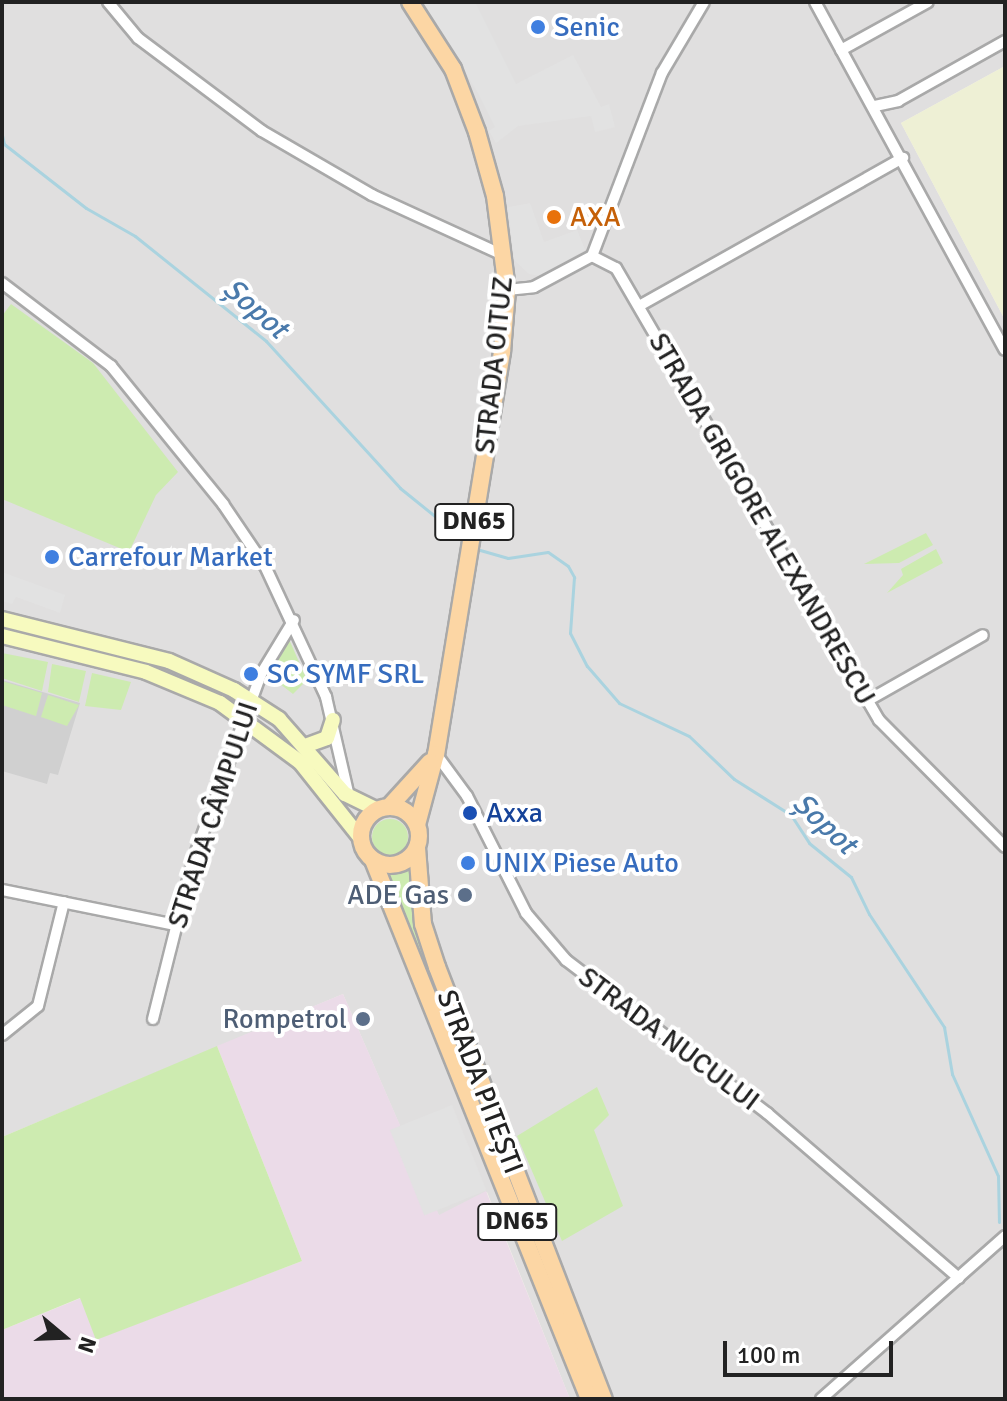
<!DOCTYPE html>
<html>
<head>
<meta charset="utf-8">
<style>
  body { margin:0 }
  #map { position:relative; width:1007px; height:1401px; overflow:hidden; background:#f2efe9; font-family:Signika,sans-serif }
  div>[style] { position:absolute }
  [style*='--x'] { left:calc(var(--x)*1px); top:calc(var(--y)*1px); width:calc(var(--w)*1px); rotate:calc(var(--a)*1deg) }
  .residential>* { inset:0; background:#e0dfdf }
  .industrial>* { inset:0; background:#ebdbe8 }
  .religious>* { inset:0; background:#d0d0d0 }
  .farmland>* { inset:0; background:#eef0d5 }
  .grass>* { inset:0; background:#cdebb0 }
  .round { border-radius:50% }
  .parking>* { inset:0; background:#e2e2e2; transform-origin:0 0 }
  .stream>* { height:3px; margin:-1.5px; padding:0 1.5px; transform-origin:1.5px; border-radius:1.5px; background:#aad3df }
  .roads { filter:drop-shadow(2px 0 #a9a9a9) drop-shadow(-2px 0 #a9a9a9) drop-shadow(0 2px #a9a9a9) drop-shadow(0 -2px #a9a9a9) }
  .street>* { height:10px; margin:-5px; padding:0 5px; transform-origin:5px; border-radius:5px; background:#fff }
  .secondary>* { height:14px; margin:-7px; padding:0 7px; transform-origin:7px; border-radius:7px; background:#f7fabf }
  .primary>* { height:16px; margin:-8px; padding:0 8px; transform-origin:8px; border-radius:8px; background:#fcd6a4 }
  .primary>.ring { margin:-8px; padding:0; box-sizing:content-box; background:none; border:16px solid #fcd6a4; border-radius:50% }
  .dots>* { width:22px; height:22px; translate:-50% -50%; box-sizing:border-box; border:4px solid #fff; border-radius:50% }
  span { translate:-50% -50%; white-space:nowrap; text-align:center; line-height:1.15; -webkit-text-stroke:8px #fff; paint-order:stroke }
  .shield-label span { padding:2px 6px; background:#fff; border:2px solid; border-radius:6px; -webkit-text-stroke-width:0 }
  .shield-label { font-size:26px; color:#222; font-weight:700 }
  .shop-label { font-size:28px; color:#366cbe }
  .left { translate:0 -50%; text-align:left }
  .food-label { font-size:28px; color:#c56008 }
  .street-label { font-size:28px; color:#222 }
  .transit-label { font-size:28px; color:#164399 }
  .service-label { font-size:28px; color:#4e5e75 }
  .right { translate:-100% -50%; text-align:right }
  .water-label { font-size:30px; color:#4a7aab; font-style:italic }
  .frame { position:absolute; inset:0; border:4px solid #222; pointer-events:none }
  .north { position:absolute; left:24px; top:1297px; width:80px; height:80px; -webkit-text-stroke:6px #fff; paint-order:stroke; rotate:109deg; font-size:22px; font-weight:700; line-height:32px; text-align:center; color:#222 }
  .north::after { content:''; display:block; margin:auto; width:28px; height:36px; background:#222; clip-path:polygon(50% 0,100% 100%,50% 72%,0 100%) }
  .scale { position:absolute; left:723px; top:1341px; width:170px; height:36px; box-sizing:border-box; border:4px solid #222; border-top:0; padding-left:10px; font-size:24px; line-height:28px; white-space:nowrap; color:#222; -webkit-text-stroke:6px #fff; paint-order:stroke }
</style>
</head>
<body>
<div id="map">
  <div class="residential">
    <div style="clip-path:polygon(2px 2px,1005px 2px,1005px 66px,901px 123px,1005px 320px,1005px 1399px,570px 1399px,487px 1192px,439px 1216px,343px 994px,2px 1137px)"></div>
  </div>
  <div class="industrial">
    <div style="clip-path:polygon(343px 994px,439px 1215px,486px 1191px,570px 1399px,2px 1399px,2px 1330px,81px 1298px,97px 1339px,302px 1261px,217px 1046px)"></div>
  </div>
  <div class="religious">
    <div style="clip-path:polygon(2px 680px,80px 703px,58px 775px,50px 773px,47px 784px,2px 771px)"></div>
  </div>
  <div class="farmland">
    <div style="clip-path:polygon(1005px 66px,1005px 320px,901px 123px)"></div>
  </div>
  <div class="grass">
    <div style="clip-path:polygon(11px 304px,93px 363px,178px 472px,156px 495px,129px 552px,2px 499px,2px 316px)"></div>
    <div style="clip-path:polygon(926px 533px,933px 545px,899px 563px,864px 564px)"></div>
    <div style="clip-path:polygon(936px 549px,943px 563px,887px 593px,903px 575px,901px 569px)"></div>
    <div style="clip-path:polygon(288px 637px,307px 680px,293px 694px,267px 674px)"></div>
    <div style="clip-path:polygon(2px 653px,48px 662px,42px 691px,2px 678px)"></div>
    <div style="clip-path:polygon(52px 664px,86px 671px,79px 702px,48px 692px)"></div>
    <div style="clip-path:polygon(92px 673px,131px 682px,121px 710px,85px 706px)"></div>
    <div style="clip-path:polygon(2px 681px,42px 693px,36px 716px,2px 705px)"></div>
    <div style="clip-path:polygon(48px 695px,79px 705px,67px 726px,41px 717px)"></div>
    <div class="round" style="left:372px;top:819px;width:36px;height:36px"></div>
    <div style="clip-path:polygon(411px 867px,423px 952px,454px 1039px,447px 1043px,386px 872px)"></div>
    <div style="clip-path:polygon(217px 1046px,302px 1261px,96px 1340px,80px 1298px,2px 1330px,2px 1137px)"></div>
    <div style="clip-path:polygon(597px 1087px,609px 1115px,594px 1130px,623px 1206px,562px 1241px,517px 1136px)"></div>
  </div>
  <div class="parking">
    <div style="clip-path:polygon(422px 2px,475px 2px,516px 84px,573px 55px,601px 107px,609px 104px,615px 127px,595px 132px,591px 116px,518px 126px,496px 143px,489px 131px,495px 127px,478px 93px)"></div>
    <div style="clip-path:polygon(530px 203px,544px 242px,577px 230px,585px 250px,541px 276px,529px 274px,514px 260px,508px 207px)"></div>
    <div style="clip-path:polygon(2px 572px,65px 595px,60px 613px,16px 597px,12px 604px,2px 601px)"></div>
    <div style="left:452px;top:1105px;width:92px;height:67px;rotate:68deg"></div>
  </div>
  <div class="stream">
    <div style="--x:2;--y:135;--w:9;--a:77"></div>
    <div style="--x:4;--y:144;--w:104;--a:38"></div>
    <div style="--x:86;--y:208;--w:56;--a:29.7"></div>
    <div style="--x:135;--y:236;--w:168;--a:38.7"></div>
    <div style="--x:266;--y:341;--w:199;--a:47.6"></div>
    <div style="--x:400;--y:488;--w:80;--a:38.9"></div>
    <div style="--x:480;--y:550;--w:29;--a:16"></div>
    <div style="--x:508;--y:558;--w:40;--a:-8.5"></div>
    <div style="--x:548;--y:552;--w:24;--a:35"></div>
    <div style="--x:568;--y:566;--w:13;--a:61"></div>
    <div style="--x:574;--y:577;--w:56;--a:94.1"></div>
    <div style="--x:570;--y:633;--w:37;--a:63"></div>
    <div style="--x:587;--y:666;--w:49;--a:49.1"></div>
    <div style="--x:619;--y:703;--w:77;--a:25.2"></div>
    <div style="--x:689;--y:736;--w:62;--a:43.7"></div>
    <div style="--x:734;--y:779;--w:67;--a:32.3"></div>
    <div style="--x:791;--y:815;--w:33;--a:57"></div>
    <div style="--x:809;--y:843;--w:54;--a:39"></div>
    <div style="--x:851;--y:877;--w:41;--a:64.1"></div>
    <div style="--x:869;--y:914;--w:136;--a:56.4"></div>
    <div style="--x:944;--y:1027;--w:48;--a:80.3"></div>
    <div style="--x:952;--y:1074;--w:112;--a:65.7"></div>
    <div style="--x:998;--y:1176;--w:46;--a:88.8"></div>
  </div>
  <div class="roads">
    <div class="street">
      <div style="--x:108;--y:2;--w:47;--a:50.2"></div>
      <div style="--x:138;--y:38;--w:155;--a:36.9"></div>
      <div style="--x:262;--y:131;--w:127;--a:30.2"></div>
      <div style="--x:372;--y:195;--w:144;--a:24.6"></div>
      <div style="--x:815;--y:2;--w:396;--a:61.4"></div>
      <div style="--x:841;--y:50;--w:99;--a:-28.9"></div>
      <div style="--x:875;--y:106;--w:24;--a:-12"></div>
      <div style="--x:898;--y:101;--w:123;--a:-29.3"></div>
      <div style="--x:592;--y:256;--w:196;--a:-69.1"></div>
      <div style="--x:662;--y:73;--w:82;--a:-59.4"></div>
      <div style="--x:2;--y:283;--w:137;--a:37.3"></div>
      <div style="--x:111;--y:366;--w:178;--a:50.9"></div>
      <div style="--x:223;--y:504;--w:75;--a:55.9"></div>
      <div style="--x:265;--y:566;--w:145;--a:65"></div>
      <div style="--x:326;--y:697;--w:103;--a:77"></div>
      <div style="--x:507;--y:290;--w:27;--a:-6"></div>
      <div style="--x:534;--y:287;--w:66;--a:-28.1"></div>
      <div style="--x:592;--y:256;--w:27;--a:27"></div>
      <div style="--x:616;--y:268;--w:523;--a:59.81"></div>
      <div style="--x:879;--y:720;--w:179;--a:45.2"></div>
      <div style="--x:639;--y:306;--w:303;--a:-29.3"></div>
      <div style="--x:867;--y:701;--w:133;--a:-29.6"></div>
      <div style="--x:436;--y:754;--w:52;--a:53.6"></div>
      <div style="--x:467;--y:796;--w:131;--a:63.2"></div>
      <div style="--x:526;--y:913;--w:62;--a:49.6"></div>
      <div style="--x:566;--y:960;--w:253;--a:37.3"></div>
      <div style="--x:767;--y:1113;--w:253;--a:40.7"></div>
      <div style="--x:2;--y:890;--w:177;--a:11.4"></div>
      <div style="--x:153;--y:1019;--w:164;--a:-75.9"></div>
      <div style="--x:193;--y:860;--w:198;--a:-69.9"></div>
      <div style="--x:261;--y:674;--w:63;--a:-58.6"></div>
      <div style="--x:2;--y:1035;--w:46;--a:-38.9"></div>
      <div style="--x:38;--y:1006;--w:107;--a:-76"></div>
      <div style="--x:821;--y:1399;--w:246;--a:-41.5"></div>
    </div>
    <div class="secondary">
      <div style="--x:2;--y:619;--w:172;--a:14.1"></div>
      <div style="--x:169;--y:661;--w:71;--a:24"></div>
      <div style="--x:234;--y:690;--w:54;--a:32.8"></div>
      <div style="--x:279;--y:719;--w:100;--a:48.7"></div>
      <div style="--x:345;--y:794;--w:37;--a:26"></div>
      <div style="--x:2;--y:636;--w:148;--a:14"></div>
      <div style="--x:146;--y:672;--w:80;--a:22.7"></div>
      <div style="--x:220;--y:703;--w:99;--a:36.4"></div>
      <div style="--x:300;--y:762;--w:100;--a:51.5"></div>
      <div style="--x:305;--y:746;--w:23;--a:-20"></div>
      <div style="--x:327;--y:738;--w:19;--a:-72"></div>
    </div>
    <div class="primary">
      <div style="--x:410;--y:2;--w:80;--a:57.3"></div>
      <div style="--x:453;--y:69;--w:67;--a:69.1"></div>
      <div style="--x:477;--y:132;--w:66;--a:74.3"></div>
      <div style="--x:495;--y:196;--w:95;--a:82.7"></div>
      <div style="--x:507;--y:290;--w:62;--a:94.6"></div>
      <div style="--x:502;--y:352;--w:407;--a:99.3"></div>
      <div style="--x:436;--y:754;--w:73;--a:105"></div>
      <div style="--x:389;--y:807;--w:61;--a:-47.7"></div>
      <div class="ring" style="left:361px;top:807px;width:42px;height:42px"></div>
      <div style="--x:417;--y:848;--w:76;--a:85.5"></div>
      <div style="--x:423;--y:924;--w:45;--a:72"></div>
      <div style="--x:437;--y:967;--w:463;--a:68.9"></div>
      <div style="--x:373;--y:860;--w:581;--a:68.16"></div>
    </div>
  </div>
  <div class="dots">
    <div style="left:538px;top:27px;background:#3f7fe0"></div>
    <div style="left:554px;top:217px;background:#e8710a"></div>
    <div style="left:52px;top:557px;background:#3f7fe0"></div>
    <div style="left:251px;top:674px;background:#3f7fe0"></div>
    <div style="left:470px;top:813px;background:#1a4fb4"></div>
    <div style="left:468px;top:863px;background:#3f7fe0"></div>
    <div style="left:465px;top:895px;background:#5c6f8a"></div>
    <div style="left:363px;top:1019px;background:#5c6f8a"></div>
  </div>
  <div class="shield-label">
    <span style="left:474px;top:522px">DN65</span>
    <span style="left:517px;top:1222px">DN65</span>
  </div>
  <div class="shop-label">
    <span class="left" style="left:554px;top:27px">Senic</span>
    <span class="left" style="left:68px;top:557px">Carrefour Market</span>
    <span class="left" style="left:267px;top:674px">SC SYMF SRL</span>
    <span class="left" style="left:484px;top:863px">UNIX Piese Auto</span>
  </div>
  <div class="food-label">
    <span class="left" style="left:570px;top:217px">AXA</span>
  </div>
  <div class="street-label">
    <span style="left:494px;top:365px;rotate:-84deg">STRADA OITUZ</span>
    <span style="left:762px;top:519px;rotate:60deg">STRADA GRIGORE ALEXANDRESCU</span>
    <span style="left:213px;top:815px;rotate:-72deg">STRADA CÂMPULUI</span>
    <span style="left:669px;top:1039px;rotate:37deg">STRADA NUCULUI</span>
    <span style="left:480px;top:1082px;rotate:69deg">STRADA PITEȘTI</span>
  </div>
  <div class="transit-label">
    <span class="left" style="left:486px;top:813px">Axxa</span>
  </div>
  <div class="service-label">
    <span class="right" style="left:449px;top:895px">ADE Gas</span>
    <span class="right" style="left:347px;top:1019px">Rompetrol</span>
  </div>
  <div class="water-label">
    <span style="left:255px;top:309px;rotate:41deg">Șopot</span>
    <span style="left:824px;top:824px;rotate:43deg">Șopot</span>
  </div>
  <div class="frame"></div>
  <div class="north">N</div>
  <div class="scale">100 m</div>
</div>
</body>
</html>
